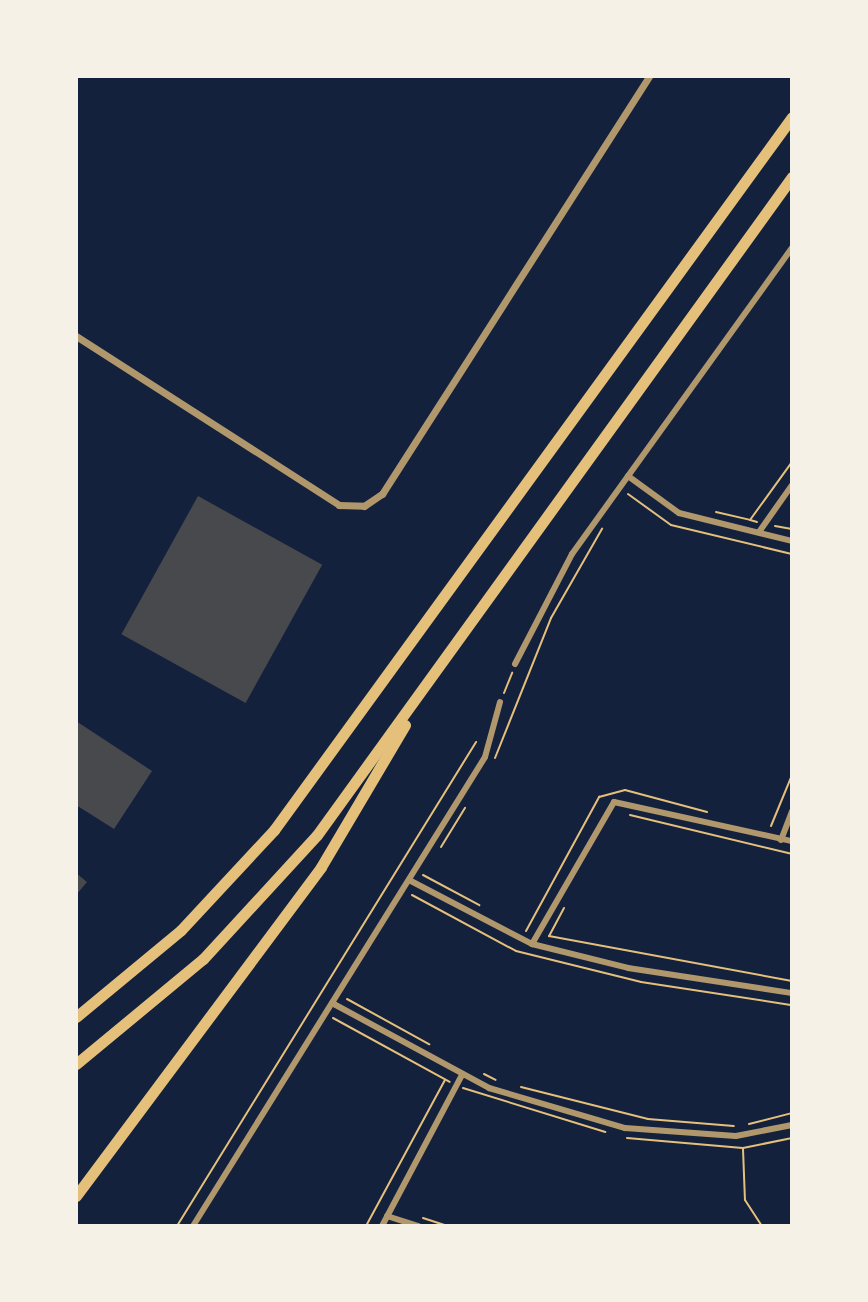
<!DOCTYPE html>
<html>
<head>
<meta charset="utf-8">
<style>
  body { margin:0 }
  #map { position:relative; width:868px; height:1302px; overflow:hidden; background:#14213d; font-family:"Nunito Sans",sans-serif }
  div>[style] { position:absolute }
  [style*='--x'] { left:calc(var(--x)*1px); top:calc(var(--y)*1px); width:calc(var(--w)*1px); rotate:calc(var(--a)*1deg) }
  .building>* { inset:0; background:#48494c; transform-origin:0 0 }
  .path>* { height:2px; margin:-1px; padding:0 1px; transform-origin:1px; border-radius:1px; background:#e5c07b }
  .minor>* { height:6px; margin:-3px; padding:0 3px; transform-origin:3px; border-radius:3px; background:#b1986c }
  .tertiary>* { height:7px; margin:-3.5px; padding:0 3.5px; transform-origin:3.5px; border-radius:3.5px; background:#b1986c }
  .motorway>* { height:11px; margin:-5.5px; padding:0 5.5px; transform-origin:5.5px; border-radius:5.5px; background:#e5c07b }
  span { translate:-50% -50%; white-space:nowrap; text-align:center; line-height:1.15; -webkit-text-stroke:6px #f6f1e7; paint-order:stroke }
  .frame { position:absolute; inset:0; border:78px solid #f6f1e7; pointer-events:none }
</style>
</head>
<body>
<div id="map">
  <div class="building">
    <div style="left:198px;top:496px;width:142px;height:158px;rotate:29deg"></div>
    <div style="clip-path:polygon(76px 721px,152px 771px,114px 829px,76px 805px)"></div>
    <div style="clip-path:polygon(76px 873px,87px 882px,76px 895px)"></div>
  </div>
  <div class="path">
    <div style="--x:628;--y:494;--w:53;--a:35.8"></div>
    <div style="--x:671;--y:525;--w:124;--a:13.5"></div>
    <div style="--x:716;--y:512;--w:35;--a:13"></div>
    <div style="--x:757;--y:522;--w:7;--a:-164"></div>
    <div style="--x:750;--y:520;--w:72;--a:-54.1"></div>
    <div style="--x:775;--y:526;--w:17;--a:10"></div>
    <div style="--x:504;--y:693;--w:22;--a:-68"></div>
    <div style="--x:495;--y:758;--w:151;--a:-68.2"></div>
    <div style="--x:551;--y:618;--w:103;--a:-60.2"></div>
    <div style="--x:630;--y:815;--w:167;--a:13.5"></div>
    <div style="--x:771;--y:826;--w:55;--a:-67.6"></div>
    <div style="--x:441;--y:847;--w:46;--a:-58.4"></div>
    <div style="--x:423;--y:875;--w:64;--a:28.2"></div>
    <div style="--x:412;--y:895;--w:118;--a:28.3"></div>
    <div style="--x:516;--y:951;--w:129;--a:13.9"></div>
    <div style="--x:641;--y:982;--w:153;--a:8.7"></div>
    <div style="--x:564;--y:908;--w:32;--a:118"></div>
    <div style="--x:549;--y:936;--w:247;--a:10.5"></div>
    <div style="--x:526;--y:931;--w:153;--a:-61.4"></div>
    <div style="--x:599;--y:797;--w:27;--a:-15"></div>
    <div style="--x:625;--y:790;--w:85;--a:15"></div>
    <div style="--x:347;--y:999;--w:94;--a:28.8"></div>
    <div style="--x:333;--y:1018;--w:133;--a:28.7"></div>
    <div style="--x:484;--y:1074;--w:13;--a:27"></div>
    <div style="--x:521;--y:1087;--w:131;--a:14.1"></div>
    <div style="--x:648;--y:1119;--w:86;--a:4.7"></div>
    <div style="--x:463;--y:1088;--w:149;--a:17.2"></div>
    <div style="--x:749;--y:1124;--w:44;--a:-14.3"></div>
    <div style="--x:627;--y:1138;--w:116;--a:4.9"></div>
    <div style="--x:743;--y:1148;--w:50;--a:-11.5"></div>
    <div style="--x:743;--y:1149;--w:51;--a:87.8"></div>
    <div style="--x:745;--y:1200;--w:31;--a:57"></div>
    <div style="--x:423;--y:1218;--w:25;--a:18"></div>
    <div style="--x:177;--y:1226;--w:569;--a:-58.29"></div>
    <div style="--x:366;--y:1226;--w:166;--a:-61.6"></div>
  </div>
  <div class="minor">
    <div style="--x:628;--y:476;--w:63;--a:36"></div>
    <div style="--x:679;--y:513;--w:116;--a:13.9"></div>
    <div style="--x:759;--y:532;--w:57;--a:-54.9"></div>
    <div style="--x:515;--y:664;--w:124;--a:-62.6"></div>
    <div style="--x:572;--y:554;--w:377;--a:-54.3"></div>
    <div style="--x:781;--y:840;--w:31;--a:-69"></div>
    <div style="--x:409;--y:880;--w:139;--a:27.5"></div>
    <div style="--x:532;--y:944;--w:99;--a:14"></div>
    <div style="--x:628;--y:968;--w:166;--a:8.7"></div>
    <div style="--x:532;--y:944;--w:164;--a:-60"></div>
    <div style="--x:614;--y:802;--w:182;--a:12.4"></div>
    <div style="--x:332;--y:1003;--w:179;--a:28.4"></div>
    <div style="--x:489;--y:1088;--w:142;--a:16.4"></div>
    <div style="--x:625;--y:1128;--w:111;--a:4.1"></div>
    <div style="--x:736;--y:1136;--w:57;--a:-11.1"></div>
    <div style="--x:387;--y:1216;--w:33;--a:18"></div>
    <div style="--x:193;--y:1226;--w:552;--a:-58.09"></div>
    <div style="--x:485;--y:757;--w:57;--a:-74.7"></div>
    <div style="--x:382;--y:1226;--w:171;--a:-62.1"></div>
  </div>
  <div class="tertiary">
    <div style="--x:76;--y:336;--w:313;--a:32.7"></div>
    <div style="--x:339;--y:505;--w:25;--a:2"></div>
    <div style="--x:364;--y:506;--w:22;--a:-34"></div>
    <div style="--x:382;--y:494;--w:496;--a:-57.4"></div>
  </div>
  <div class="motorway">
    <div style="--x:76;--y:1017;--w:136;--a:-39.6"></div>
    <div style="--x:181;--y:930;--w:137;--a:-47.1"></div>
    <div style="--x:274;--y:830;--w:881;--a:-54"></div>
    <div style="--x:76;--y:1064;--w:165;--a:-39.6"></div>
    <div style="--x:203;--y:959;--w:168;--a:-47.4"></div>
    <div style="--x:317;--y:835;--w:812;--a:-54.18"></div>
    <div style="--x:76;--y:1196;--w:410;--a:-53.3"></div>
    <div style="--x:321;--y:867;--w:165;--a:-59.4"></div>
  </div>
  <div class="frame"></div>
</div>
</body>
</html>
